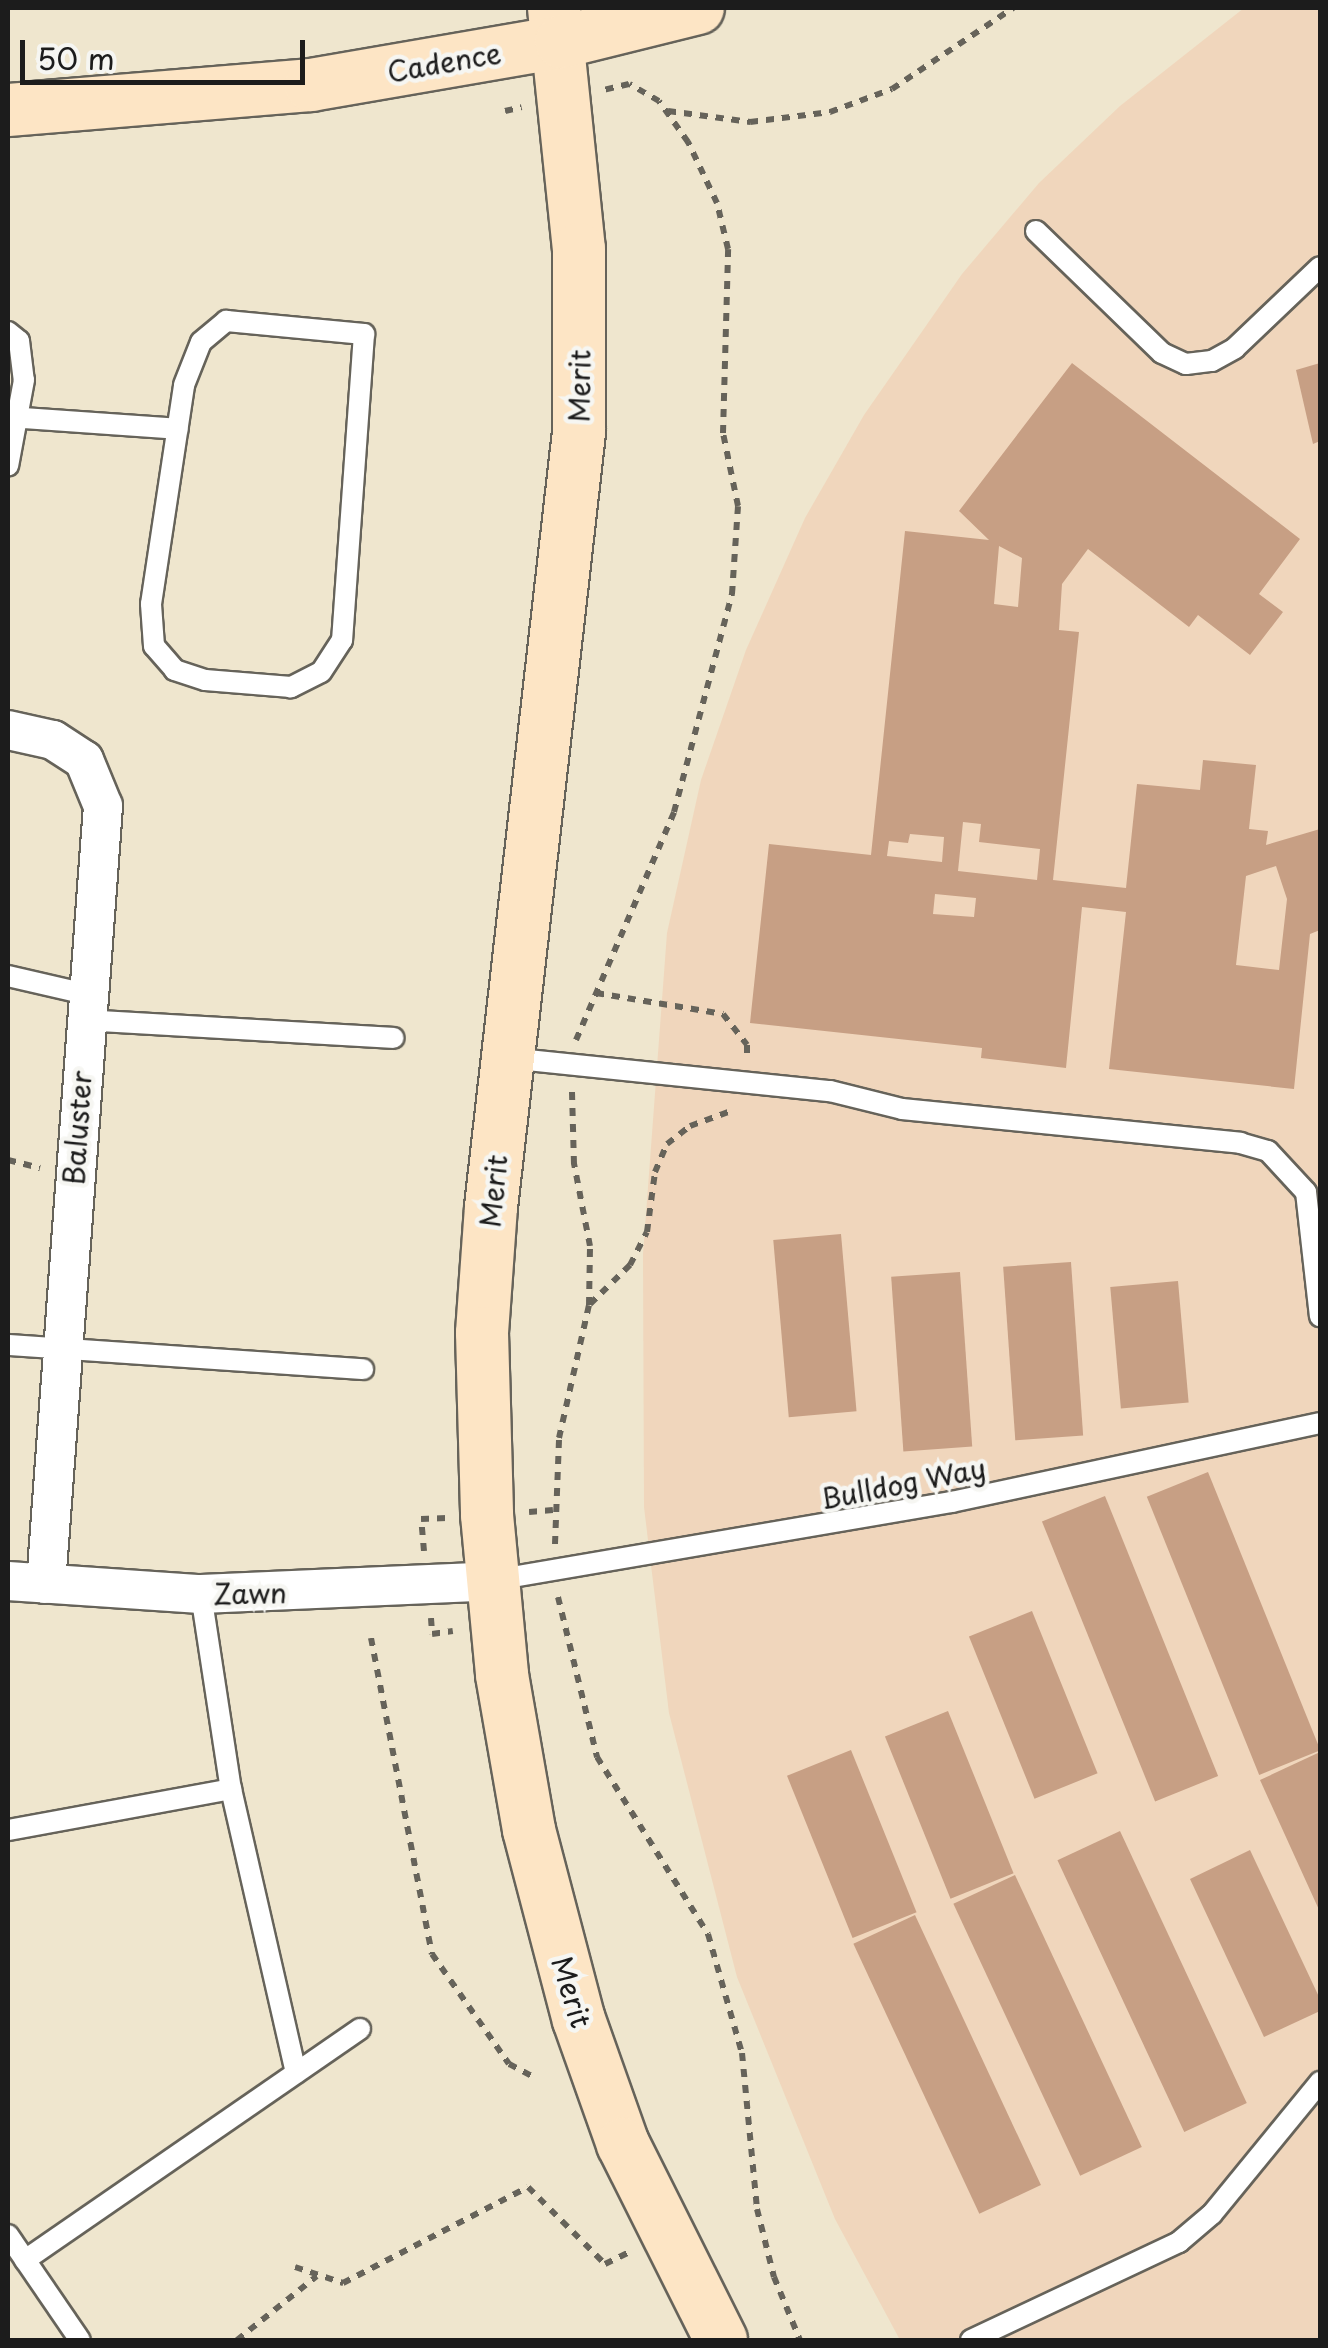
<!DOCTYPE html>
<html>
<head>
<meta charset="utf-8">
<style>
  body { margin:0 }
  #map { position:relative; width:1328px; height:2348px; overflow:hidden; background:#efe6ce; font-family:"Playpen Sans",sans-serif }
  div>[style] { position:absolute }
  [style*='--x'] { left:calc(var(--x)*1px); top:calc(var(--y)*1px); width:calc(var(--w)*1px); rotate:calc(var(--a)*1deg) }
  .built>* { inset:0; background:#f0d6bc }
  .building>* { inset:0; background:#c79f84; transform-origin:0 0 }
  .path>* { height:6px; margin-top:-3px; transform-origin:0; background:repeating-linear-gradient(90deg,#66635a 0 8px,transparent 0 16px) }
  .roads { filter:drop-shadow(2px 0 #66635a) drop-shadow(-2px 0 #66635a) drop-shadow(0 2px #66635a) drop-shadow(0 -2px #66635a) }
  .lane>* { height:20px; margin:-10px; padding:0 10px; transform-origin:10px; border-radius:10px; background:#fff }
  .street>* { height:38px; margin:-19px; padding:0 19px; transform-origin:19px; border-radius:19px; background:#fff }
  .secondary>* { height:52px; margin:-26px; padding:0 26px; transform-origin:26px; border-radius:26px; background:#fde5c5 }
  span { translate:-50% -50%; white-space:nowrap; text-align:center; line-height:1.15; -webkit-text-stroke:9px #f6f6f2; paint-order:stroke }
  .street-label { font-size:28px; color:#1c1c1c }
  .frame { position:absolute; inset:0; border:10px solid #1c1c1c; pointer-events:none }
  .scale { position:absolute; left:20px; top:40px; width:285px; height:45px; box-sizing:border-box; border:5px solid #1c1c1c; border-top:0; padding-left:12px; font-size:30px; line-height:35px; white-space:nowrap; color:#1c1c1c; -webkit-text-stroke:8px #f6f6f2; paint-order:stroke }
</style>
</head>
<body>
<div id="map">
  <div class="built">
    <div style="clip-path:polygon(1244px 8px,1320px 8px,1320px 2340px,900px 2340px,835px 2219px,737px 1977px,669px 1713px,644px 1507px,643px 1254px,667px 933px,701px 780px,746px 650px,805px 518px,864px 415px,962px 274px,1039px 183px,1120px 106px)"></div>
  </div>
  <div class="building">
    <div style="clip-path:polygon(evenodd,1072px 363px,1300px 539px,1259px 594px,1283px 612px,1250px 655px,1198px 615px,1189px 627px,1088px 549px,1062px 584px,1059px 630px,1079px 632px,1053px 880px,1126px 888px,1137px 784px,1200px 790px,1203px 760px,1256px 765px,1249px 829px,1268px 831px,1266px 845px,1320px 829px,1320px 930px,1310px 934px,1294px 1089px,1109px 1069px,1126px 912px,1082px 907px,1066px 1068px,981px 1058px,982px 1048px,750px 1023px,769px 844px,871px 855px,905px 531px,989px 540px,959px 511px,1072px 363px,999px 546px,1022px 558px,1018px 607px,994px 604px,999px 546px,1072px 363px,963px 822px,981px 824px,979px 842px,1040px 849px,1037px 880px,958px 871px,963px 822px,1072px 363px,910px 834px,944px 837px,942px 862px,887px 856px,889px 841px,908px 843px,910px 834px,1072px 363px,1276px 866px,1287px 899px,1279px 970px,1236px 965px,1246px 876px,1276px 866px,1072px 363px,935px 894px,976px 898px,974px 917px,933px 914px,935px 894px)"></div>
    <div style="clip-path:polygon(1320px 363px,1320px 441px,1313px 444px,1296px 370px)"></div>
    <div style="left:841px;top:1234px;width:178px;height:68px;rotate:85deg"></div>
    <div style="left:1071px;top:1262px;width:174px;height:68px;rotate:86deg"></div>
    <div style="left:960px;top:1272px;width:175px;height:69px;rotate:86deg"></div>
    <div style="left:1178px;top:1281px;width:122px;height:68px;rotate:85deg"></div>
    <div style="left:1208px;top:1472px;width:300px;height:66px;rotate:68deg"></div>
    <div style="left:1105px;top:1496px;width:302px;height:68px;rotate:68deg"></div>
    <div style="left:1032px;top:1611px;width:175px;height:68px;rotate:68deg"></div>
    <div style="left:948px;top:1711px;width:175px;height:68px;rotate:68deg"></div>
    <div style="left:851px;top:1750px;width:175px;height:69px;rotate:68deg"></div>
    <div style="clip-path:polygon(1320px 1752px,1320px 1912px,1260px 1780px)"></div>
    <div style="left:1120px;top:1831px;width:300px;height:69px;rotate:65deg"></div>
    <div style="clip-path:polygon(1250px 1850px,1320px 1999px,1320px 2011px,1264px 2037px,1190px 1879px)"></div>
    <div style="left:1015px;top:1875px;width:300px;height:68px;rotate:65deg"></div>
    <div style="left:915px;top:1915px;width:298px;height:68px;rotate:65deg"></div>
  </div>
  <div class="path">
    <div style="--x:505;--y:111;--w:17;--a:-13"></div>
    <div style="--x:668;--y:111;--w:83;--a:7.6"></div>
    <div style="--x:750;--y:122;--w:81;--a:-7.1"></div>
    <div style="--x:830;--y:112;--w:66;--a:-20.4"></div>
    <div style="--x:892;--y:89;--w:146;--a:-33.8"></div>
    <div style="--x:596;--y:993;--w:129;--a:9.4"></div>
    <div style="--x:723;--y:1014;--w:39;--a:52"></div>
    <div style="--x:747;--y:1045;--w:9;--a:90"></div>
    <div style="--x:576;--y:1040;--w:248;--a:-66.7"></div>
    <div style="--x:674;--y:812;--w:226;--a:-75.1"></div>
    <div style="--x:732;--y:594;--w:88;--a:-86.1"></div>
    <div style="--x:738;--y:506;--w:75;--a:-101.6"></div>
    <div style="--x:723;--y:433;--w:184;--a:-88.4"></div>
    <div style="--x:728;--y:249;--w:47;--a:-103.4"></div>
    <div style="--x:717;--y:203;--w:68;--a:-115.4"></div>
    <div style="--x:688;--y:142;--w:50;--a:-125.3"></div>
    <div style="--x:659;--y:101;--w:34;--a:-150"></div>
    <div style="--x:629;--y:84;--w:27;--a:167"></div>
    <div style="--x:8;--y:1160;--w:33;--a:14"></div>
    <div style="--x:590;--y:1304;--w:56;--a:-44.3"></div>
    <div style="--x:630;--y:1265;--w:37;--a:-63"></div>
    <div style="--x:647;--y:1232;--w:61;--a:-82.4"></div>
    <div style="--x:655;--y:1172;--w:30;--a:-67"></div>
    <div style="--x:667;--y:1144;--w:29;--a:-38"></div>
    <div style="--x:690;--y:1126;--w:44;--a:-20.1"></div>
    <div style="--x:529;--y:1512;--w:24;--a:-5"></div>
    <div style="--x:555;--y:1544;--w:106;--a:-87.8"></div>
    <div style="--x:559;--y:1438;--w:136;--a:-77.3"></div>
    <div style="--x:589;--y:1305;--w:59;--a:-89"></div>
    <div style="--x:590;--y:1246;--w:84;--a:-101"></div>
    <div style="--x:574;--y:1164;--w:72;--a:-91.6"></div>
    <div style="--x:424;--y:1551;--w:32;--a:-95"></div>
    <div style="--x:421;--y:1519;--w:26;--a:-2"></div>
    <div style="--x:558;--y:1597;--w:165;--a:76.3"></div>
    <div style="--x:597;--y:1757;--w:209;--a:57.9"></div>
    <div style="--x:708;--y:1934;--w:124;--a:74.1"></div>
    <div style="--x:742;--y:2053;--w:157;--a:84.5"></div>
    <div style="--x:757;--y:2209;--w:70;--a:76"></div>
    <div style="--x:774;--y:2277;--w:68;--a:67.6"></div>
    <div style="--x:431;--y:1618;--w:16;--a:86"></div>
    <div style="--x:432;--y:1634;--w:21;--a:-8"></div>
    <div style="--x:371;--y:1638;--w:322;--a:79.1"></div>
    <div style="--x:432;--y:1954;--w:134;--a:55"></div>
    <div style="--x:509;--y:2064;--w:26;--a:28"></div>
    <div style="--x:295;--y:2267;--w:51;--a:18.4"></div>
    <div style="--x:343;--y:2283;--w:208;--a:-27.4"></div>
    <div style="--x:528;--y:2187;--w:109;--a:45"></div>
    <div style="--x:605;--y:2264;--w:25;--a:-26"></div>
    <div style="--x:237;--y:2340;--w:102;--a:-38.7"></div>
  </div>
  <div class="roads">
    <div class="lane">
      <div style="--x:1036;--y:231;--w:175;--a:44.1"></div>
      <div style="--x:1162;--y:353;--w:26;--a:25"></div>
      <div style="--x:1186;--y:364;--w:26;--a:-7"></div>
      <div style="--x:1212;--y:361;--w:26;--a:-29"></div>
      <div style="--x:1235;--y:348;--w:117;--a:-43.6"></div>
      <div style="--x:226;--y:321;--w:139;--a:5.4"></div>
      <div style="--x:364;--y:334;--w:307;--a:94.1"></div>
      <div style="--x:342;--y:640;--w:38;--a:123"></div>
      <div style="--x:321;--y:672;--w:34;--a:153"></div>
      <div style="--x:291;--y:687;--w:86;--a:-175.3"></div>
      <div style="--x:205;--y:680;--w:32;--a:-162"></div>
      <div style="--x:175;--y:670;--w:32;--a:-131"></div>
      <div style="--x:154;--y:646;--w:42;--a:-94.1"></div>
      <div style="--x:151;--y:604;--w:221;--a:-81.4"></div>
      <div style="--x:184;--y:385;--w:46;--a:-68.4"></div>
      <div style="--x:201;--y:342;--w:33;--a:-40"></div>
      <div style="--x:8;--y:332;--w:14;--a:39"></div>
      <div style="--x:19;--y:341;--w:39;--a:83"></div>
      <div style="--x:24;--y:380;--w:87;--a:100.5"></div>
      <div style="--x:8;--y:417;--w:170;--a:4"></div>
      <div style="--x:8;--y:976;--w:80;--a:13"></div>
      <div style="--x:84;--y:1020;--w:310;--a:3.3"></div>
      <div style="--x:508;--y:1058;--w:324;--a:5.9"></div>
      <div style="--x:830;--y:1091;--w:74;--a:14"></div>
      <div style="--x:902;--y:1109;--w:340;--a:5.7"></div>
      <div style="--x:1240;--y:1143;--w:29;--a:16"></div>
      <div style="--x:1268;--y:1151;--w:56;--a:47.2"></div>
      <div style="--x:1306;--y:1192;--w:125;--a:83.6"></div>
      <div style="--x:8;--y:1345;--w:356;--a:3.9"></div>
      <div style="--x:495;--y:1580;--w:464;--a:-9.7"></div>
      <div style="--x:952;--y:1502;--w:376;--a:-12.1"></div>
      <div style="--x:201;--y:1594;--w:197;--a:81.3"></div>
      <div style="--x:231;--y:1789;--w:291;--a:77.1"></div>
      <div style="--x:8;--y:1830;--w:227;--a:-10.4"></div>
      <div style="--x:8;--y:2235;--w:127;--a:55.6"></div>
      <div style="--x:25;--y:2260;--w:407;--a:-34.6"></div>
      <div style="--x:971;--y:2340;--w:230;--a:-25.2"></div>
      <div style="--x:1179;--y:2242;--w:43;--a:-40.3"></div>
      <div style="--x:1212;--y:2214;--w:171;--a:-50.7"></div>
    </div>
    <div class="street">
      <div style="--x:8;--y:730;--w:46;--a:12.5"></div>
      <div style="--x:53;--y:740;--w:37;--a:33"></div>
      <div style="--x:84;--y:760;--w:50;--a:67.6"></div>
      <div style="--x:103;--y:806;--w:780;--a:94.19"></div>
      <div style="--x:8;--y:1581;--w:193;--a:3.9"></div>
      <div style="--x:201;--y:1594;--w:292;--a:-2.5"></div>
    </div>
    <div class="secondary">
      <div style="--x:554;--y:8;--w:242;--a:84.1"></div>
      <div style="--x:579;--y:249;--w:183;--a:90"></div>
      <div style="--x:579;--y:432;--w:780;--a:96.48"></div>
      <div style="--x:491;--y:1207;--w:126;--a:94.1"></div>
      <div style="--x:482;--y:1333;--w:182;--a:88.4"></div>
      <div style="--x:487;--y:1515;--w:161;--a:84.6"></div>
      <div style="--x:502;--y:1675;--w:157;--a:80.1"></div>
      <div style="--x:529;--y:1830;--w:196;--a:75.3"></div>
      <div style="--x:579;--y:2020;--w:132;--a:70.5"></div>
      <div style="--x:623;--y:2144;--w:219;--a:63.4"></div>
      <div style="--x:8;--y:110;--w:304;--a:-4.7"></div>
      <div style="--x:311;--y:85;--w:254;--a:-9.8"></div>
      <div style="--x:561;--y:42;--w:141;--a:-13.9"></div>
    </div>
  </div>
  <div class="street-label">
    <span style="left:444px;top:62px;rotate:-10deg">Cadence</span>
    <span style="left:579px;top:386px;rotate:-89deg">Merit</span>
    <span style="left:77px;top:1128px;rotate:-86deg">Baluster</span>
    <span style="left:493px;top:1191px;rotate:-84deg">Merit</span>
    <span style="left:903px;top:1483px;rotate:-11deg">Bulldog Way</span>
    <span style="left:250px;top:1593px;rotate:-1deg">Zawn</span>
    <span style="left:572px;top:1992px;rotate:73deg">Merit</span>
  </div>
  <div class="frame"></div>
  <div class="scale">50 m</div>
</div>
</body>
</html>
